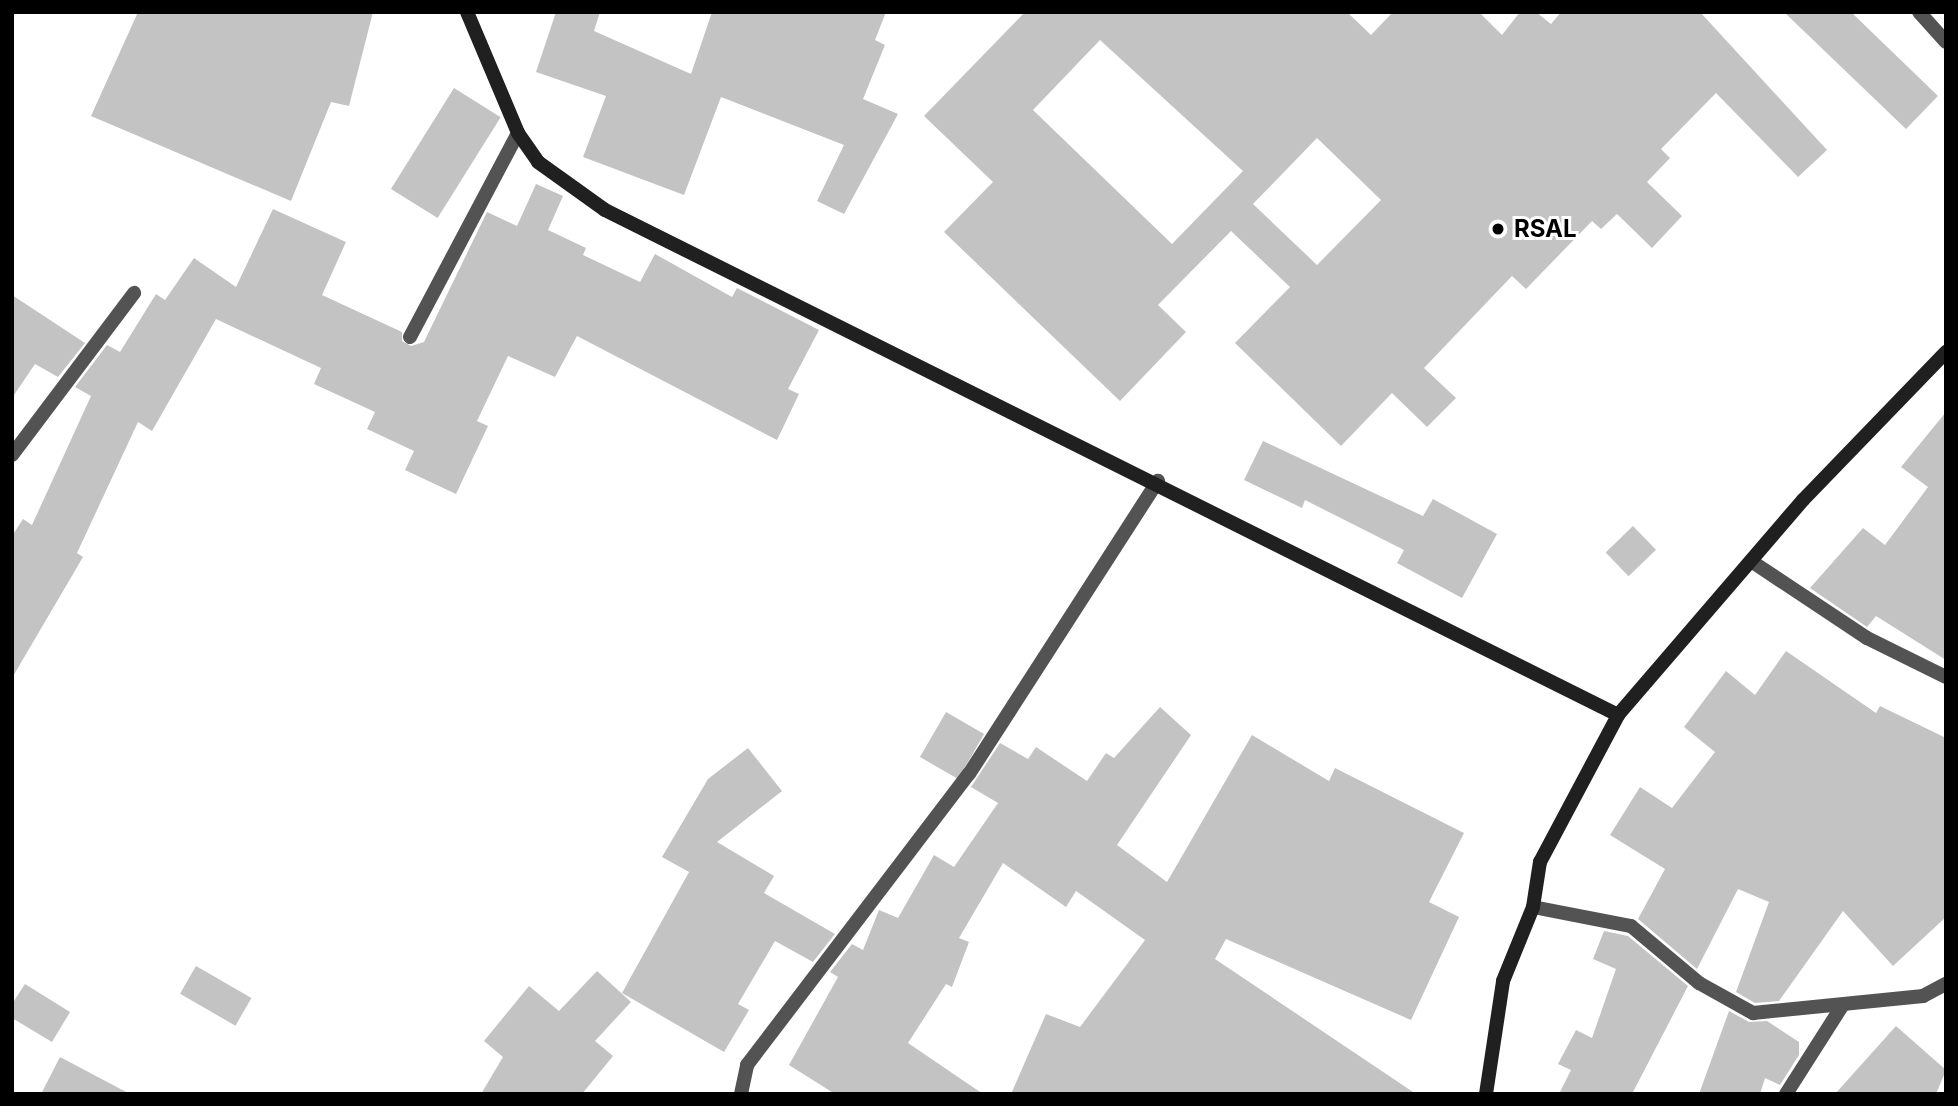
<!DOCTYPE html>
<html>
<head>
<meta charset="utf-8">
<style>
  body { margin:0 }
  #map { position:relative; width:1958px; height:1106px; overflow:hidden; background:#fff; font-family:Inter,sans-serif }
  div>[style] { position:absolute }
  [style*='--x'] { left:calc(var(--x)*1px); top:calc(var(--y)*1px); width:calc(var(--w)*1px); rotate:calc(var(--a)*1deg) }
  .building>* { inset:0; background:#c3c3c3; transform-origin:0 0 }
  .lane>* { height:14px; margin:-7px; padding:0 7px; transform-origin:7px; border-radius:7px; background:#535353 }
  .street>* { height:14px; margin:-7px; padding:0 7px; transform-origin:7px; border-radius:7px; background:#535353 }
  .secondary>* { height:14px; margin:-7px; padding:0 7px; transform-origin:7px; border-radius:7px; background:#202020 }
  .dots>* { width:19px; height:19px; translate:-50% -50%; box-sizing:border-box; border:4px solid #fff; border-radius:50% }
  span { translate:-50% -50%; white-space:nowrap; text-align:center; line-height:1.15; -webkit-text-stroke:6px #fff; paint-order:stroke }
  .poi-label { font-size:24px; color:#000; font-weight:700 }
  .left { translate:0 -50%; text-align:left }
  .frame { position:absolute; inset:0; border:14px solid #000; pointer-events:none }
</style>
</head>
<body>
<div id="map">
  <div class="building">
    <div style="clip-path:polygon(138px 12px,373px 12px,349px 106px,331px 102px,291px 201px,91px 116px)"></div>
    <div style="clip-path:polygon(556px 12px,600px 12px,594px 31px,691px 74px,712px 12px,886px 12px,875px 40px,885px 45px,863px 99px,898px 114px,844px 214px,817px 201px,844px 145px,721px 97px,684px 195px,583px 157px,606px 96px,536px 72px)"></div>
    <div style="clip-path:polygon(evenodd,1025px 12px,1347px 12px,1371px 35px,1393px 12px,1479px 12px,1502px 35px,1520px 12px,1536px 12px,1551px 24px,1561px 12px,1700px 12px,1827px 150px,1798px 177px,1716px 93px,1661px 149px,1670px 158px,1647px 182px,1682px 216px,1652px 248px,1617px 214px,1601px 229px,1592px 221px,1526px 289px,1512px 276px,1424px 368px,1456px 398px,1427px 427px,1392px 393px,1341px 446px,1235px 343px,1290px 287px,1231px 231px,1158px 305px,1186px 332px,1120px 401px,944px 232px,993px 182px,924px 116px,1025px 12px,1100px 40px,1243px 171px,1172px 244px,1033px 110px,1100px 40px,1025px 12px,1317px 138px,1381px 200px,1317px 265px,1253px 204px,1317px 138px)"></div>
    <div style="clip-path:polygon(1784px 12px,1851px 12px,1938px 96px,1906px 129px)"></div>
    <div style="left:454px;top:88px;width:55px;height:119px;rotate:32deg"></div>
    <div style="clip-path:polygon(536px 184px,563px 196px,548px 230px,586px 248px,583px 255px,640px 282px,655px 254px,732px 297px,737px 288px,819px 330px,788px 389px,799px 394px,777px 440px,577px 336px,555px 377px,508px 356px,477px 421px,488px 426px,456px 494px,405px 470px,414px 451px,367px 429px,375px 412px,314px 384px,321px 368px,216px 319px,152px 431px,138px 422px,77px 553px,83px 557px,12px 678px,12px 536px,23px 519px,32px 525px,91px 396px,75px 387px,107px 345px,120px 352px,156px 294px,165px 300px,194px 258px,236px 287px,273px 209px,346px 242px,322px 295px,402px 332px,402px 341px,411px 346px,424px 342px,487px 212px,517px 226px)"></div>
    <div style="clip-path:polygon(12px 295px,85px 343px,58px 377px,35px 364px,12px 398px)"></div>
    <div style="clip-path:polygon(1946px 412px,1946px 660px,1876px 616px,1867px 627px,1810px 588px,1863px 528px,1885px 545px,1928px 487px,1901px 467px)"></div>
    <div style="clip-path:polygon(1263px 441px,1423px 516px,1433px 499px,1497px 534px,1462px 598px,1397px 563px,1404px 550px,1305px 500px,1302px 508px,1244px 480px)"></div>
    <div style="left:1633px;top:526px;width:33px;height:38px;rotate:46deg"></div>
    <div style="clip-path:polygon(1786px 651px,1876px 713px,1880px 706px,1946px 738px,1946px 917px,1893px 966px,1843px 911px,1779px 1001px,1755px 1003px,1736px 992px,1769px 902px,1738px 889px,1697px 969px,1638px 919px,1665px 869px,1610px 835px,1640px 787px,1672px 808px,1715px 752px,1684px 727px,1726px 671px,1755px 695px)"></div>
    <div style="clip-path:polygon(1160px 707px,1191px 735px,1117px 845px,1167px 882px,1252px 735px,1329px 781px,1335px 768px,1464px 833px,1429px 902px,1459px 917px,1411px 1020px,1226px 939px,1215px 959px,1416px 1094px,1011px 1094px,1046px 1014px,1080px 1027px,1145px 940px,1076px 891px,1066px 907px,1003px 863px,959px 938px,969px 942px,952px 987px,946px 984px,908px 1043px,983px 1094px,835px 1094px,789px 1065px,838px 977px,830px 972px,852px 944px,863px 950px,879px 910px,898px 918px,934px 855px,954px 867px,998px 803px,971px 787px,1000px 743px,1028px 759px,1036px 747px,1087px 781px,1106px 753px,1114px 758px)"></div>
    <div style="left:946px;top:712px;width:44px;height:52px;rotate:30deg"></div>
    <div style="clip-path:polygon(748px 748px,782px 791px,717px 842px,774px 876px,764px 893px,835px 934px,813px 962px,775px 941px,738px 1004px,749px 1010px,724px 1052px,622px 993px,689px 872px,662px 857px,708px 779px)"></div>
    <div style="clip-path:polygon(1604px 931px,1628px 936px,1688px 986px,1632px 1094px,1559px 1094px,1571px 1070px,1558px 1064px,1576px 1030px,1592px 1038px,1616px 969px,1593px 959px)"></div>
    <div style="left:196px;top:966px;width:64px;height:32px;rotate:30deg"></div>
    <div style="clip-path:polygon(597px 971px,631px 1002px,595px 1041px,613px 1056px,582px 1094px,481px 1094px,503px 1057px,484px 1041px,529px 986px,559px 1011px)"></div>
    <div style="clip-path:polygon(25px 984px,70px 1012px,52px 1042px,12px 1018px,12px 1004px)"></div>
    <div style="clip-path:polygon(1729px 1011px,1749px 1022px,1767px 1021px,1799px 1042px,1799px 1055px,1780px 1085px,1765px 1078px,1760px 1094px,1699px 1094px)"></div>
    <div style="clip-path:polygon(1896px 1026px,1946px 1070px,1936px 1094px,1835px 1094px)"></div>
    <div style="clip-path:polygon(60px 1057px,130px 1094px,41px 1094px)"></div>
  </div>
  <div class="lane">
    <div style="--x:1919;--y:12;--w:40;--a:48"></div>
  </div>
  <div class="street">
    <div style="--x:410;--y:337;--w:231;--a:-62.1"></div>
    <div style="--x:12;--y:455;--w:203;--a:-53"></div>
    <div style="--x:1751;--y:561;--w:139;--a:33.6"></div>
    <div style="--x:1867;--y:638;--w:88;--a:26.3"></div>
    <div style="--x:1533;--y:907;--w:100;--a:11"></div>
    <div style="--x:1631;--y:926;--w:89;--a:40"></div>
    <div style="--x:1699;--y:983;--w:62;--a:29.1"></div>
    <div style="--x:1753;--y:1013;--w:171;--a:-5.7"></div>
    <div style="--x:1923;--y:996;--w:26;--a:-28"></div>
    <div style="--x:741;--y:1094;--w:30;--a:-78"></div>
    <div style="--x:747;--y:1065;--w:366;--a:-52.7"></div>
    <div style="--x:969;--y:774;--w:349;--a:-57.2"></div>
    <div style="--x:1786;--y:1094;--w:104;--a:-57.5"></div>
  </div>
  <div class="secondary">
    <div style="--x:467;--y:12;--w:131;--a:67.1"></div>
    <div style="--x:518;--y:133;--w:35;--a:55"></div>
    <div style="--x:538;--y:162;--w:82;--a:35.6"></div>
    <div style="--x:605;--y:210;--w:1132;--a:26.5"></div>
    <div style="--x:1486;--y:1094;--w:114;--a:-81.4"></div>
    <div style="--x:1503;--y:981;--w:80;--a:-67.9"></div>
    <div style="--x:1533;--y:907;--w:46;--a:-81.2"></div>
    <div style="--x:1540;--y:862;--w:166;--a:-62"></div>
    <div style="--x:1618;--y:715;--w:284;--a:-49.3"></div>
    <div style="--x:1803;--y:500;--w:206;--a:-46"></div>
  </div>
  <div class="dots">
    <div style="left:1498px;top:229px;background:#000"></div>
  </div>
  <div class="poi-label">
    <span class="left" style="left:1514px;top:229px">RSAL</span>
  </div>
  <div class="frame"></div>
</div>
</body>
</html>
